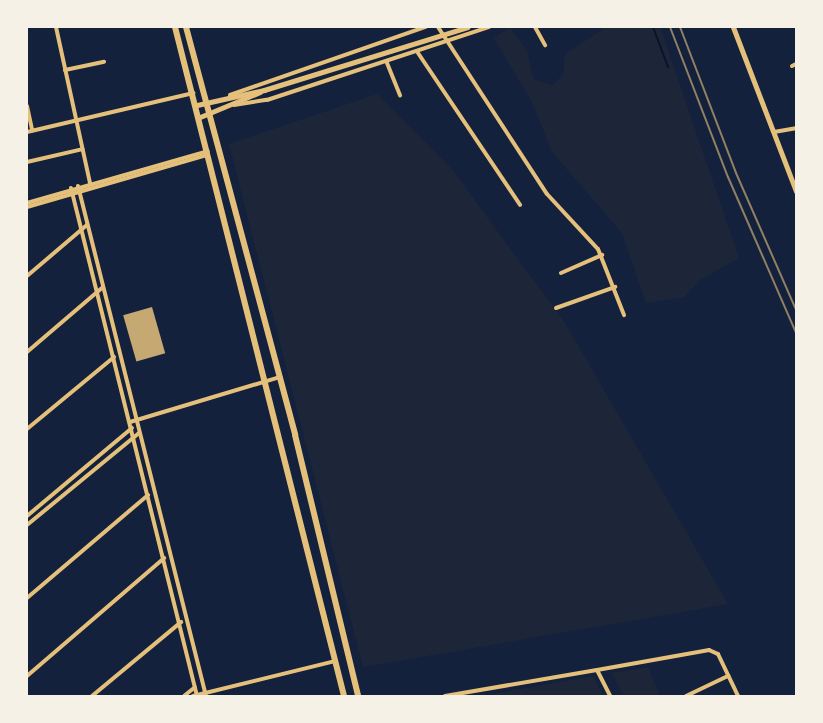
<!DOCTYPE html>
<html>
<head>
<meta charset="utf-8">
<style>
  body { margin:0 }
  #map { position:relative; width:823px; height:723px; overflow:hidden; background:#14213d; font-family:Mulish,sans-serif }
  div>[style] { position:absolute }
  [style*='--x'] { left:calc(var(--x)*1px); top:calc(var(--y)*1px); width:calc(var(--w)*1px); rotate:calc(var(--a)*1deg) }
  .green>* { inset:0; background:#1d2539 }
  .stream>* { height:2px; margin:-1px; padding:0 1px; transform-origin:1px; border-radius:1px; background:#0b132b }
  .building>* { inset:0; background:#c6a872; transform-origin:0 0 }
  .minor>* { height:4px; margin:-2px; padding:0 2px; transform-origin:2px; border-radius:2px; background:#e5c07b }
  .tertiary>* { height:5px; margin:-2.5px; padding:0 2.5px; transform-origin:2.5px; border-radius:2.5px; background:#e5c07b }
  .secondary>* { height:6px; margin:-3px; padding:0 3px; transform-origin:3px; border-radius:3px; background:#e5c07b }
  .rail>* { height:2px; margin:-1px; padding:0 1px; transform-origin:1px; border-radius:1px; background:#918062 }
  span { translate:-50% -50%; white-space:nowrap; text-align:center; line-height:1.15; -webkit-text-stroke:4.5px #f6f1e7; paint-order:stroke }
  .frame { position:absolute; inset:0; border:28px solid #f6f1e7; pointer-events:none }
</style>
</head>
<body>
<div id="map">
  <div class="green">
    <div style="clip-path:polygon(510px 27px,527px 51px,534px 80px,552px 85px,563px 75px,565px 54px,602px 30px,600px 27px,660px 27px,739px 258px,700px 280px,684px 297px,646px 303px,622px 233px,552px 152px,533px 104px,494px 38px)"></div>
    <div style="clip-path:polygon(377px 94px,451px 168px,565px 323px,728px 604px,363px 667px,229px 144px)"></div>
    <div style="clip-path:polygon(648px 667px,660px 696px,624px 696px,612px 673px)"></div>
    <div style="clip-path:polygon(593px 676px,603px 696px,482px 696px)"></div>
  </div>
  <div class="stream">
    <div style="--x:653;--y:27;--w:43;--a:69.4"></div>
  </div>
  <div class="building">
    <div style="left:152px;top:307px;width:48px;height:30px;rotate:74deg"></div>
  </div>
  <div class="minor">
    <div style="--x:56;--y:27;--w:160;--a:77.7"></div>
    <div style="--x:438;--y:27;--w:199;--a:56.9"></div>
    <div style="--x:547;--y:194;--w:75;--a:47.2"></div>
    <div style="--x:598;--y:249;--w:71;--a:68.5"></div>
    <div style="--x:535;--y:27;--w:21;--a:61"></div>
    <div style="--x:418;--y:53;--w:183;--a:56.1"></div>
    <div style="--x:387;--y:63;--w:35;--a:68"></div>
    <div style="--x:792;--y:66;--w:4;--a:-27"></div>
    <div style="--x:65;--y:70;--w:40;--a:-12"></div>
    <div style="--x:230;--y:95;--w:207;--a:-19.2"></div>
    <div style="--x:234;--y:105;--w:33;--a:-9"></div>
    <div style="--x:267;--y:100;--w:234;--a:-18.2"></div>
    <div style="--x:27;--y:106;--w:25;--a:78"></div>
    <div style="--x:27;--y:132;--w:171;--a:-13.2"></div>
    <div style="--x:774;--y:132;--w:22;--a:-10"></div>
    <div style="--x:27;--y:162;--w:57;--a:-13.1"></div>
    <div style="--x:78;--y:186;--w:526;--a:75.91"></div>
    <div style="--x:71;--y:188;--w:523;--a:76.07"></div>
    <div style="--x:27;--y:203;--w:188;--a:-16"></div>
    <div style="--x:27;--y:207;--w:187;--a:-16.1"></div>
    <div style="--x:561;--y:273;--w:45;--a:-23.7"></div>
    <div style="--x:27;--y:276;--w:79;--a:-40.4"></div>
    <div style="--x:556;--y:308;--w:63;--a:-19.6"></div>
    <div style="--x:27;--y:352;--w:100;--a:-40.5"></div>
    <div style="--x:130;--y:422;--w:157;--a:-16.7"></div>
    <div style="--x:27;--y:429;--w:113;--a:-39.6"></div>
    <div style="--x:27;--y:516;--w:137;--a:-40"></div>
    <div style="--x:27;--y:525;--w:145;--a:-39.4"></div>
    <div style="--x:27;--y:598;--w:159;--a:-40.4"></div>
    <div style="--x:597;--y:670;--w:114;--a:-10.1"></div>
    <div style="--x:709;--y:650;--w:10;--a:24"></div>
    <div style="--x:718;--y:654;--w:47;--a:64.5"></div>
    <div style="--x:27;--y:676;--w:181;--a:-40.7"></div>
    <div style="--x:92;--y:696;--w:116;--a:-39.7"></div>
    <div style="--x:184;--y:696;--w:14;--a:-39"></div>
    <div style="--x:193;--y:696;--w:146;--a:-13.8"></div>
    <div style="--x:445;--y:696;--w:154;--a:-9.7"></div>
    <div style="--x:597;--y:670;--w:29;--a:63"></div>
    <div style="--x:686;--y:696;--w:47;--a:-25.5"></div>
  </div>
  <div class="tertiary">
    <div style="--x:733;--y:27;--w:176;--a:69"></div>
    <div style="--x:197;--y:105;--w:69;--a:-12.6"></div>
    <div style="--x:264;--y:90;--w:213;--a:-17.2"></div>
    <div style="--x:200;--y:117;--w:65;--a:-22.6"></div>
  </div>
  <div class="secondary">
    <div style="--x:175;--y:27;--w:690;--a:75.82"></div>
    <div style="--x:186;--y:27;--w:422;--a:75"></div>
    <div style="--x:295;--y:435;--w:268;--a:76.4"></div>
  </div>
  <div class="rail">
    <div style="--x:670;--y:27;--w:161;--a:68.9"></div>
    <div style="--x:728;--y:177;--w:170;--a:66.4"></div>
    <div style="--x:680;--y:27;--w:156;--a:69"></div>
    <div style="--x:736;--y:173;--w:150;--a:66.3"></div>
  </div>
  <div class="frame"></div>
</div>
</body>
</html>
